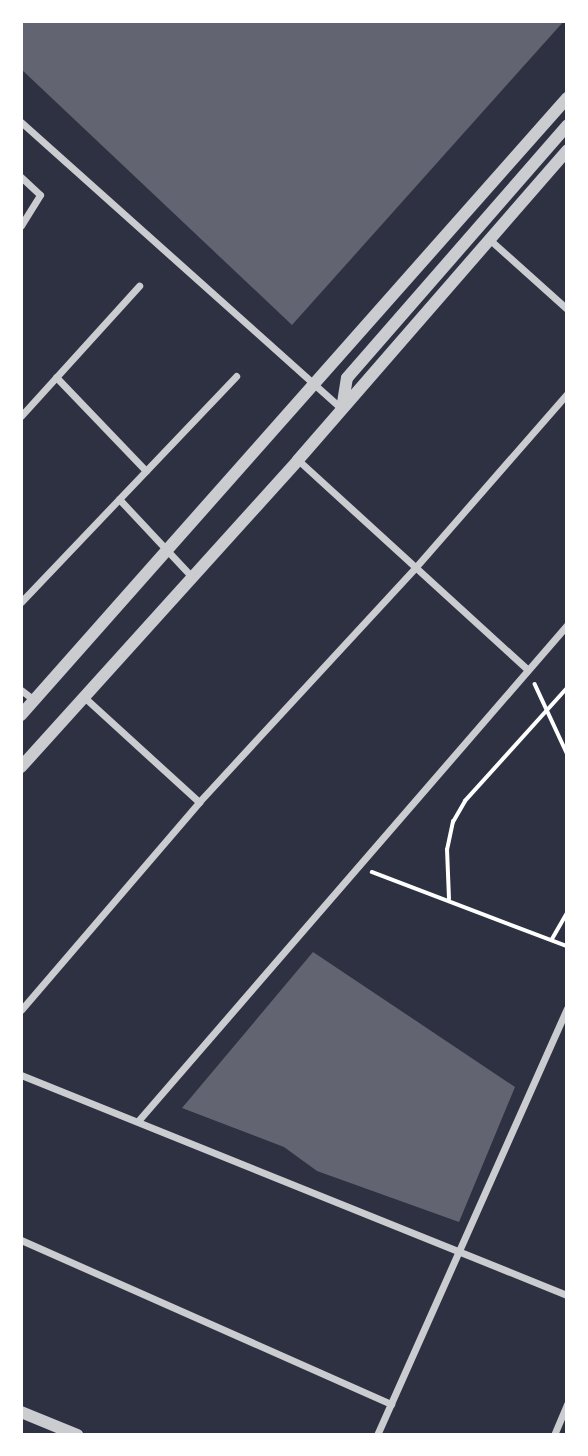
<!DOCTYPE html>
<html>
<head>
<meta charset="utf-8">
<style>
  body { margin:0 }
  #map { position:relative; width:588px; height:1456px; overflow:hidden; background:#2d3142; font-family:"PT Sans Narrow",sans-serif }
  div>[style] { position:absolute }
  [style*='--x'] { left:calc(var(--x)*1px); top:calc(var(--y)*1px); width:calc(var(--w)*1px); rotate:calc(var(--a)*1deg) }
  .building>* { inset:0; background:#626471 }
  .path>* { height:3.5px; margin:-1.75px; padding:0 1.75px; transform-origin:1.75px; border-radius:1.75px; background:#fff }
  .minor>* { height:7px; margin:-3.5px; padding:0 3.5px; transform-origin:3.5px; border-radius:3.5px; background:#caccd0 }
  .tertiary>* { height:12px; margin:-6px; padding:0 6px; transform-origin:6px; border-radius:6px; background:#caccd0 }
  span { translate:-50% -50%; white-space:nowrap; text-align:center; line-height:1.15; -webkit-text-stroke:6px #fff; paint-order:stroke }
  .frame { position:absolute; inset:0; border:23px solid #fff; pointer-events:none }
</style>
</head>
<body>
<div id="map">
  <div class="building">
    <div style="clip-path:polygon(21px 21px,564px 21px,292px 325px,21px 69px)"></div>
    <div style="clip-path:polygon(313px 952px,515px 1087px,459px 1222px,317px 1171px,284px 1147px,182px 1108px)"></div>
  </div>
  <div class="path">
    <div style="--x:535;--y:684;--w:76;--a:65.1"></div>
    <div style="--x:372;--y:872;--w:209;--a:20.8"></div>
    <div style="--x:449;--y:899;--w:49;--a:-92.3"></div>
    <div style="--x:447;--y:850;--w:29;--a:-78"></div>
    <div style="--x:453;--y:822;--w:24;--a:-60"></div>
    <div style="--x:465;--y:801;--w:152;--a:-47.9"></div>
    <div style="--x:552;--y:939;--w:30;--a:-60"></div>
  </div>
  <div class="minor">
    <div style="--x:21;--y:122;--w:431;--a:41.8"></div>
    <div style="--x:21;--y:177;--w:26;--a:43"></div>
    <div style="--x:40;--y:195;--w:36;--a:122"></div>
    <div style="--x:489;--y:239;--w:105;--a:41.9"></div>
    <div style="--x:56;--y:377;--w:130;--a:46.2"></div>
    <div style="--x:21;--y:416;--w:176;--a:-47.8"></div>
    <div style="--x:298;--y:460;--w:311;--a:42.4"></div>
    <div style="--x:119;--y:499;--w:105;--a:46.9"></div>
    <div style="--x:21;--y:602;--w:312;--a:-46.4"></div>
    <div style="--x:21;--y:690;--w:16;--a:38"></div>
    <div style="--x:84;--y:697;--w:156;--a:42.4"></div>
    <div style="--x:21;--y:1010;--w:274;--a:-49.4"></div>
    <div style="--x:199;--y:802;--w:318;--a:-47.3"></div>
    <div style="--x:415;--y:568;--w:231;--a:-48.9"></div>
    <div style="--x:21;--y:1075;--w:589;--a:21.95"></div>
    <div style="--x:138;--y:1121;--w:656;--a:-49.14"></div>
    <div style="--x:21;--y:1240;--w:405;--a:23.9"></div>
    <div style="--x:377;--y:1435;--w:467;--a:-66"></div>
    <div style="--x:554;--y:1435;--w:34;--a:-67"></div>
  </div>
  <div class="tertiary">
    <div style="--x:342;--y:409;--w:31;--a:-81"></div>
    <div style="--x:347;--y:378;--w:335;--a:-48.9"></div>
    <div style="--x:21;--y:715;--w:824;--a:-48.49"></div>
    <div style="--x:21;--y:767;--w:413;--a:-47.9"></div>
    <div style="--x:298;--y:460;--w:410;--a:-49"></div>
    <div style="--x:21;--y:1412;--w:61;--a:22.3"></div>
  </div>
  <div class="frame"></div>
</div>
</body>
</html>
